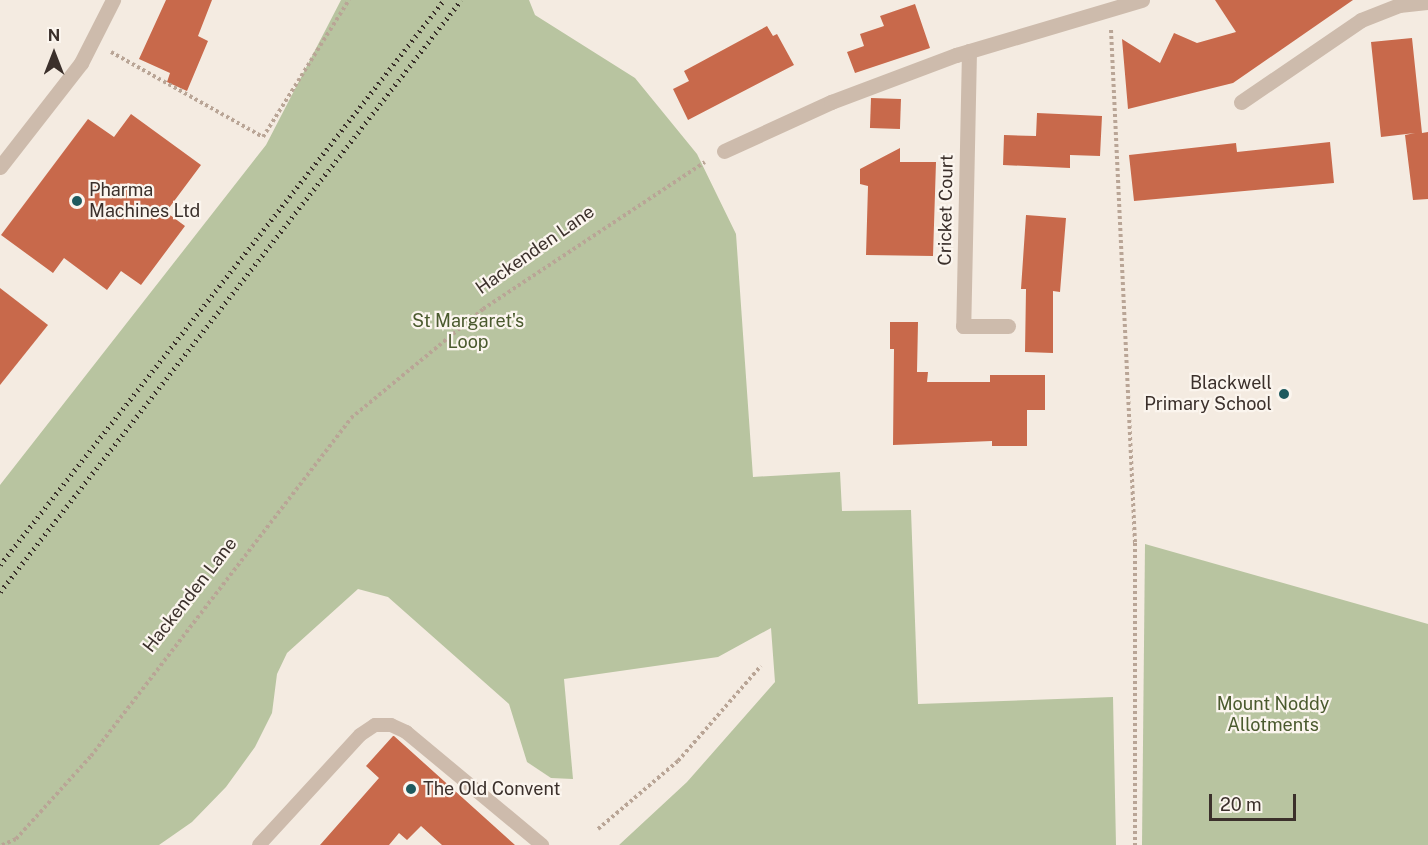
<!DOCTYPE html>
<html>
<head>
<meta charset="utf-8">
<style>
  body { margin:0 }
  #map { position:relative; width:1428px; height:845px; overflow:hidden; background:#f4ebe1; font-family:"Public Sans",sans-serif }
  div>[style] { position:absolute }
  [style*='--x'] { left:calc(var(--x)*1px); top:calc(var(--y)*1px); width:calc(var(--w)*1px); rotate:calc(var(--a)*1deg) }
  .green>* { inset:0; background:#b8c4a0 }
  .building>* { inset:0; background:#c8694b; transform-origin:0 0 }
  .path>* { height:4px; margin-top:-2px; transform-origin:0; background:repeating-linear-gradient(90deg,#b9a596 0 3px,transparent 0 6px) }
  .service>* { height:14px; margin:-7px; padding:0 7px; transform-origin:7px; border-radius:7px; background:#cdbbac }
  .minor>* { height:15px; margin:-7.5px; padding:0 7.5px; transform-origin:7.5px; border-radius:7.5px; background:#cdbbac }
  .rail>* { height:4.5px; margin-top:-2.25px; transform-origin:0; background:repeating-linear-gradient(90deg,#3b302b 0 1.5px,transparent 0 6px) }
  .dots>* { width:16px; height:16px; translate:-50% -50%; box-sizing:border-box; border:3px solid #fbf5ee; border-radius:50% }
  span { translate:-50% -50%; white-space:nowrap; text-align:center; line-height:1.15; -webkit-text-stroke:4.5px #fbf5ee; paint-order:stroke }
  .poi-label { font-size:18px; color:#3b302b }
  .left { translate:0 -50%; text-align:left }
  .right { translate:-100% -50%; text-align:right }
  .street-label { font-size:18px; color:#3b302b }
  .park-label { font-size:18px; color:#4a5a2e }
  .north { position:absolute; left:24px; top:24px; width:60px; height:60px; -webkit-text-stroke:4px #fbf5ee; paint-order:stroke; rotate:0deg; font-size:16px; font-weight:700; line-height:24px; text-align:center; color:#3b302b }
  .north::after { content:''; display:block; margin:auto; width:21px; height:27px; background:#3b302b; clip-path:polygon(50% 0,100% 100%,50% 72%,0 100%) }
  .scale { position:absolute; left:1209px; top:794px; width:87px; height:27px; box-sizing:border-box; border:3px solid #3b302b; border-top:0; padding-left:8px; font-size:18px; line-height:21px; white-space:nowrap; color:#3b302b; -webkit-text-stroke:4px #fbf5ee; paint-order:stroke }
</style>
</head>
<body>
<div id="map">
  <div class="green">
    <div style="clip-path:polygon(341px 0,529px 0,535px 15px,635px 78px,697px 154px,736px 234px,753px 477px,840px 472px,842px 511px,911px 510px,918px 704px,1113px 697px,1116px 845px,619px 845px,687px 782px,775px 682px,771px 628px,718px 657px,564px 679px,573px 779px,551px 778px,527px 762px,509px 704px,388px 597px,358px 589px,287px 653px,277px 674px,272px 713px,255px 747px,226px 787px,192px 822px,159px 845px,0 845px,0 485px,266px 145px)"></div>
    <div style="clip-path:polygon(1145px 544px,1428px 624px,1428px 845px,1142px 845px)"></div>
  </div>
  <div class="building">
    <div style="clip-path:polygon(166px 0,212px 0,198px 36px,208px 41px,187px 91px,167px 82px,170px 73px,139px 59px)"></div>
    <div style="clip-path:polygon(1215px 0,1353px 0,1233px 83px,1128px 109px,1122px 39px,1160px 63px,1174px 33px,1197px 43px,1236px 32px)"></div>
    <div style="clip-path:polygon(915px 4px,930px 48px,855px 73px,847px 52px,864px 46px,860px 34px,884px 26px,880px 16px)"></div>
    <div style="clip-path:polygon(767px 26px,773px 36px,777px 34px,794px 65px,688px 120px,673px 89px,689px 81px,684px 71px)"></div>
    <div style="clip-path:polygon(1412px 38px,1422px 133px,1428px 132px,1428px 199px,1413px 200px,1405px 135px,1415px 133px,1381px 137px,1371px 42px)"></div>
    <div style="left:871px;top:98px;width:30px;height:30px;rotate:2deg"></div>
    <div style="clip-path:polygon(1037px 113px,1102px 116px,1100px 156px,1070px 155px,1070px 168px,1003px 165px,1004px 135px,1036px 136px)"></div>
    <div style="clip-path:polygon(131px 114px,201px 165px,166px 212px,185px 226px,141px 285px,121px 271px,107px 290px,64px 258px,53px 273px,1px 235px,88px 119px,114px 137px)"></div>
    <div style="clip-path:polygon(1330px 142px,1334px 183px,1134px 201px,1129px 155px,1236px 143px,1237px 152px)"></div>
    <div style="clip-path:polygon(900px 148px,900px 162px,936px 162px,933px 256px,866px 255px,868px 186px,860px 184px,860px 169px)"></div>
    <div style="clip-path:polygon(1026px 215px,1066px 218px,1060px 292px,1053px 291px,1053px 353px,1025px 352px,1026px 289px,1021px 289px)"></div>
    <div style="clip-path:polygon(0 288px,48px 325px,0 385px)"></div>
    <div style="clip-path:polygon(890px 322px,918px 322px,917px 372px,928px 372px,927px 382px,990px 382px,990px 375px,1045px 375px,1045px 410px,1027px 410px,1027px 446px,992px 446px,992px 441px,893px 445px,894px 349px,890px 349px)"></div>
    <div style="clip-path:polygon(393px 736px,394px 736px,515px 845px,442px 845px,421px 826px,407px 840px,399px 833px,389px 845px,320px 845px,379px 778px,366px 766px)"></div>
  </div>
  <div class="path">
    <div style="--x:1111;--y:30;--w:514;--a:87.32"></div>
    <div style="--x:1135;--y:543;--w:302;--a:90"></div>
    <div style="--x:111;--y:52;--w:174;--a:29.2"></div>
    <div style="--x:263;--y:137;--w:162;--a:-57.9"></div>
    <div style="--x:598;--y:829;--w:105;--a:-40.4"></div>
    <div style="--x:678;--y:761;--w:126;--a:-48.9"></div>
    <div style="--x:2;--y:845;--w:15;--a:-23"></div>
    <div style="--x:16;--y:839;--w:112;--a:-47.9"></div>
    <div style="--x:91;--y:756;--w:426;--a:-52.4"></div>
    <div style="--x:351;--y:418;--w:171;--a:-39.5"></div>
    <div style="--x:483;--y:309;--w:266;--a:-33.5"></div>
  </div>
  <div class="service">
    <div style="--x:259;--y:845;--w:149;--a:-47.4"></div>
    <div style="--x:360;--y:735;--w:18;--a:-34"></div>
    <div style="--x:375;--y:725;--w:16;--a:0"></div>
    <div style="--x:391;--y:725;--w:17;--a:25"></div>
    <div style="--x:406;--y:732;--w:177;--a:39.7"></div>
  </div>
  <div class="minor">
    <div style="--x:969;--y:51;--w:275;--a:91.2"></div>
    <div style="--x:963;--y:326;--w:45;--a:0"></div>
    <div style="--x:1241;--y:102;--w:145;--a:-34.3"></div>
    <div style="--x:1361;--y:20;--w:41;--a:-21.5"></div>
    <div style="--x:1399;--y:5;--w:29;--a:-6"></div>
    <div style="--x:724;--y:151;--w:118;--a:-24.6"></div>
    <div style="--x:831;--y:102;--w:134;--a:-20.6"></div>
    <div style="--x:956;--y:55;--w:194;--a:-16.5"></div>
    <div style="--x:0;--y:167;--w:132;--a:-52.1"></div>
    <div style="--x:81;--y:63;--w:71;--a:-63.1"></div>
  </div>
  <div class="rail">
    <div style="--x:0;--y:565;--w:719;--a:-51.84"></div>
    <div style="--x:0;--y:592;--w:750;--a:-52.09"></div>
  </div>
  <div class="dots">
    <div style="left:77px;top:201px;background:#1f5a5e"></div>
    <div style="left:1284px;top:394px;background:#1f5a5e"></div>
    <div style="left:411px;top:789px;background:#1f5a5e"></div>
  </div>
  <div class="poi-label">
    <span class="left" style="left:89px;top:201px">Pharma<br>Machines Ltd</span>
    <span class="right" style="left:1272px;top:394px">Blackwell<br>Primary School</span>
    <span class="left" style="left:423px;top:789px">The Old Convent</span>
  </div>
  <div class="street-label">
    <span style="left:946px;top:210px;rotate:-89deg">Cricket Court</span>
    <span style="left:535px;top:250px;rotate:-35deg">Hackenden Lane</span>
    <span style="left:190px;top:595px;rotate:-52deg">Hackenden Lane</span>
  </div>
  <div class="park-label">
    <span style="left:468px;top:332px">St Margaret's<br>Loop</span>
    <span style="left:1273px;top:715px">Mount Noddy<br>Allotments</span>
  </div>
  <div class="north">N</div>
  <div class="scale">20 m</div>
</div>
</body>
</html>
